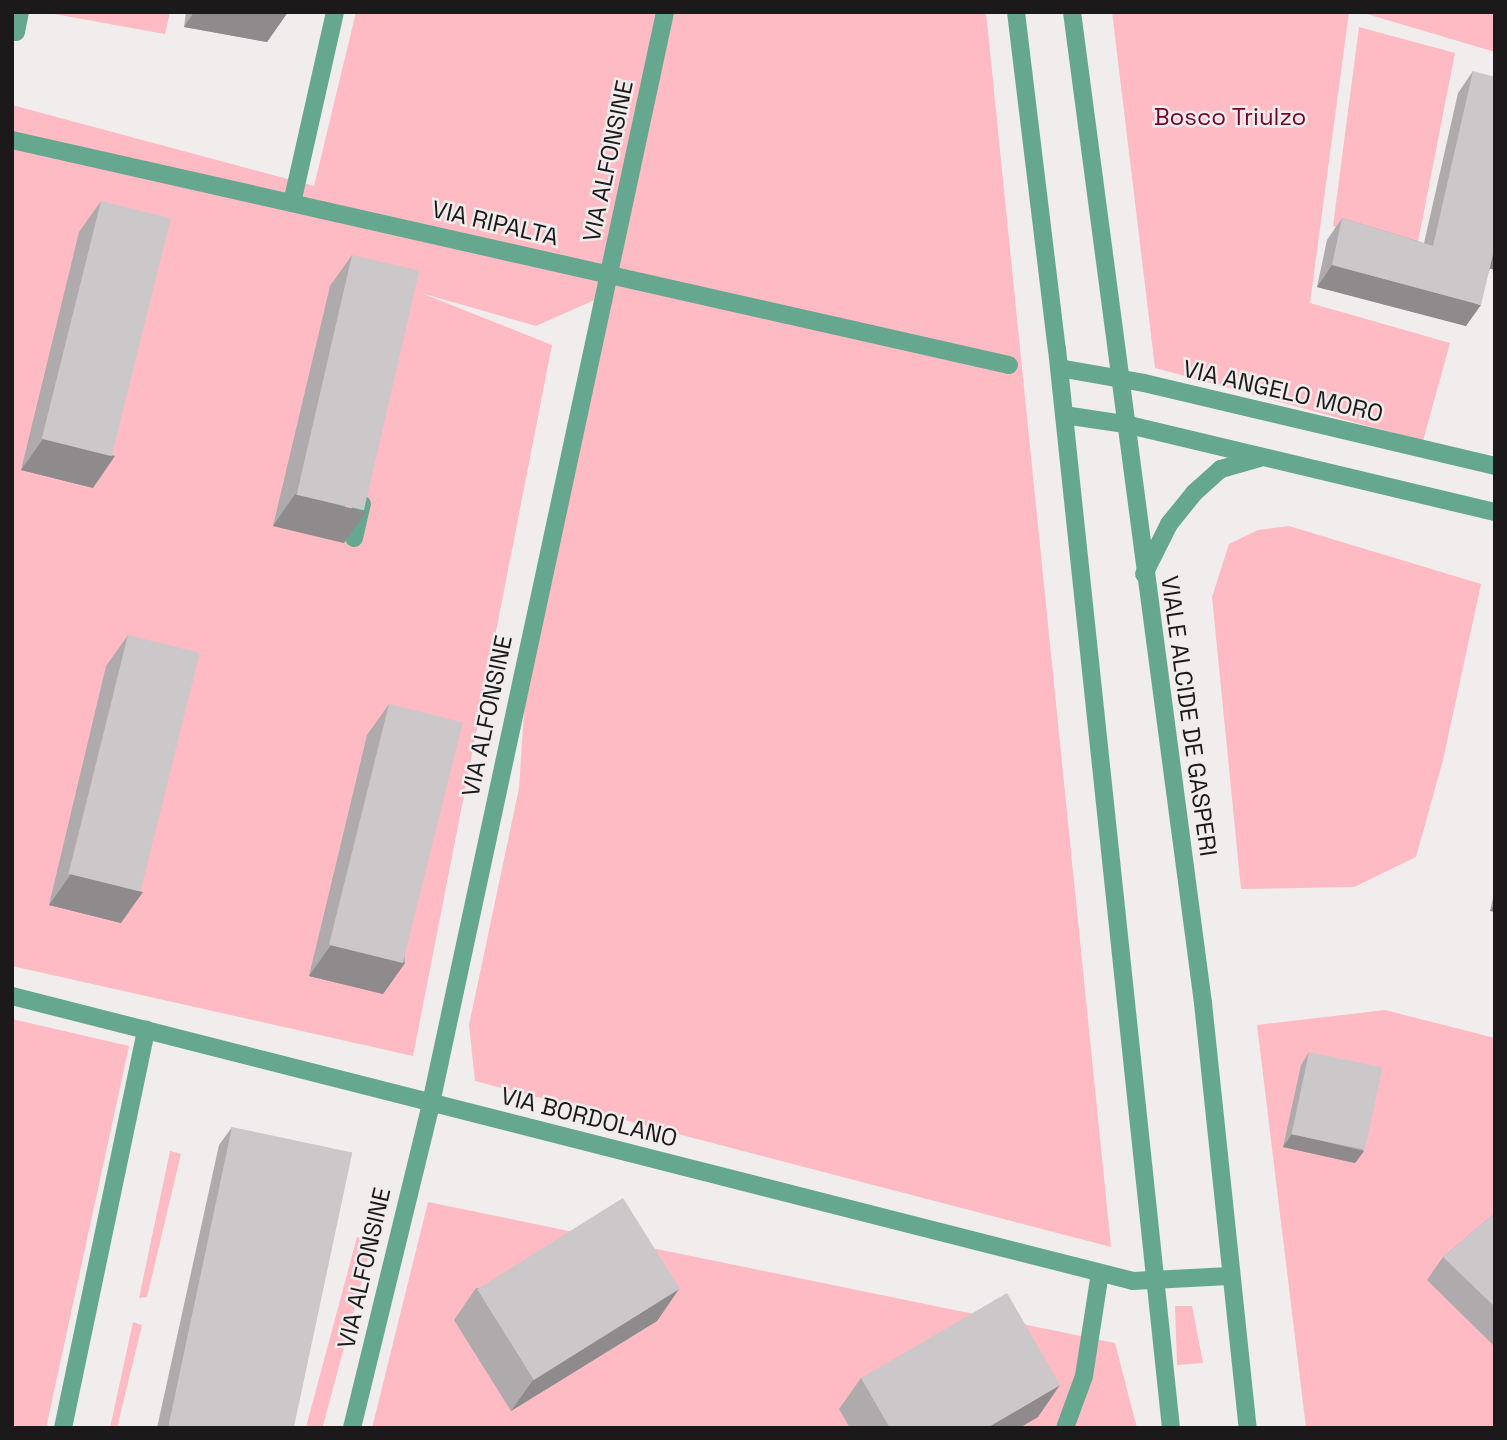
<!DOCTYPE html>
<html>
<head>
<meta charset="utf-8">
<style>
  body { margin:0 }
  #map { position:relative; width:1507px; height:1440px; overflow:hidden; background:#f1eded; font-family:"Space Grotesk",sans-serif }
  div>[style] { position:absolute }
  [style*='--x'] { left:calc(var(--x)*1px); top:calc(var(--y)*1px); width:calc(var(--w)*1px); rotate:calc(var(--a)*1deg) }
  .green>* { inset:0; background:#febbc3; transform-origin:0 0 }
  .minor>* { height:18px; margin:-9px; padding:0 9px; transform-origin:9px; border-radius:9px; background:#66a88f }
  .wall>* { inset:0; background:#afabac }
  .shaded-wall>* { inset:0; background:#8f8b8c }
  .building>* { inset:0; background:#ccc7c8; transform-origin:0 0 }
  span { translate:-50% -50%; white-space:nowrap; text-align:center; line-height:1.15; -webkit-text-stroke:5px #f1eded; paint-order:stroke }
  .park-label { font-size:24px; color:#76022b }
  .street-label { font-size:24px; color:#1b191a }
  .frame { position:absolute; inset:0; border:14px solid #1b191a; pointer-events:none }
</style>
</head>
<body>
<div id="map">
  <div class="green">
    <div style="clip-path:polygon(43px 12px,170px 12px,165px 34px)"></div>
    <div style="clip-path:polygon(356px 12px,986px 12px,1111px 1247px,475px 1081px,469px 1025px,519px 788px,527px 668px,599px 298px,536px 326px,421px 293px,552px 345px,413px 1056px,12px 966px,12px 105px,314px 186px)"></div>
    <div style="clip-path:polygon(1112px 12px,1349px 12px,1310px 303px,1450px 343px,1423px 441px,1155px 368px)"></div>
    <div style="clip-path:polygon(1360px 12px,1495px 12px,1495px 52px)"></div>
    <div style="clip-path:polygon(1359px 27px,1455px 53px,1415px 257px,1333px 226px)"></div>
    <div style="clip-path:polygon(1289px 526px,1481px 584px,1443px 760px,1416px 857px,1354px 887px,1241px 889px,1212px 597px,1229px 544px,1258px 530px)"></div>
    <div style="clip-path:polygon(1385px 1010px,1495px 1038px,1495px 1428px,1306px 1428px,1257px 1025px)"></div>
    <div style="clip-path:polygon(12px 1019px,129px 1046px,46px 1428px,12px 1428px)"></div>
    <div style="clip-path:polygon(170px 1151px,181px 1154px,147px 1297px,139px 1298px)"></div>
    <div style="clip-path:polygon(428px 1202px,1115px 1343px,1137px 1428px,372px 1428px)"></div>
    <div style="left:357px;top:1237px;width:16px;height:195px;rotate:15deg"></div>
    <div style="clip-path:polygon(1175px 1306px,1192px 1306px,1203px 1363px,1177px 1365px)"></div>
    <div style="clip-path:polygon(133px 1322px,142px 1325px,117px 1428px,110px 1428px)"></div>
  </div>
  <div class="minor">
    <div style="--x:1016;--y:12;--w:339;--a:83.1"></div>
    <div style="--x:1057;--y:349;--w:1085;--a:83.97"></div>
    <div style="--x:1072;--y:12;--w:1000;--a:82.47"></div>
    <div style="--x:1203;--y:1003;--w:427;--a:84"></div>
    <div style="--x:16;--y:32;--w:20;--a:-79"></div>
    <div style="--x:12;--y:140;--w:1022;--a:12.72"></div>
    <div style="--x:292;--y:203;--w:196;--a:-77.3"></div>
    <div style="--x:1059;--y:368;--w:86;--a:10"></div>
    <div style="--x:1144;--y:383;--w:361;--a:13.3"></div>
    <div style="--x:1064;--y:415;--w:62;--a:8.4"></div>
    <div style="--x:1125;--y:424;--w:380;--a:13.4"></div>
    <div style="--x:354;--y:538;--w:35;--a:-77"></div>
    <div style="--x:1144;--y:574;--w:56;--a:-63.4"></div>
    <div style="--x:1169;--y:524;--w:40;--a:-51"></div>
    <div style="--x:1194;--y:493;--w:36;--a:-42"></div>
    <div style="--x:1221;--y:469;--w:40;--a:-16"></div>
    <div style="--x:12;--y:996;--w:1157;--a:14.26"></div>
    <div style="--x:1133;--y:1281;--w:96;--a:-3"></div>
    <div style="--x:63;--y:1428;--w:407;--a:-78.2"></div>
    <div style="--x:352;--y:1428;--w:334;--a:-76.3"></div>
    <div style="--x:431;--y:1103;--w:1116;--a:-77.89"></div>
    <div style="--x:1065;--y:1428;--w:55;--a:-69.9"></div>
    <div style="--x:1084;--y:1376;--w:104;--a:-81.2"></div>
  </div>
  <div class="wall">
    <div style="clip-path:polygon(186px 12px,288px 12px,267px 42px,184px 27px)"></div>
    <div style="clip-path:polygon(1473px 71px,1490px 269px,1466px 326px,1317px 287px,1327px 240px,1342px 218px,1424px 243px,1458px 93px)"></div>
    <div style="clip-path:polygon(101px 201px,93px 488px,21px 470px,79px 232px)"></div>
    <div style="clip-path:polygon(352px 255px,344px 543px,273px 526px,330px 286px)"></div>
    <div style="clip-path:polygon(128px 635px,121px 923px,49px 905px,106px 666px)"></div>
    <div style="clip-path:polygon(389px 704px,405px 963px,383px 994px,309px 976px,367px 735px)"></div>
    <div style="clip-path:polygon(1495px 889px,1495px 912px,1490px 911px)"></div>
    <div style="clip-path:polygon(1309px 1052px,1364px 1151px,1355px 1163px,1283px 1147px,1301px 1065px)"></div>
    <div style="clip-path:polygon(232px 1127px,291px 1428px,157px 1428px,219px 1145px)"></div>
    <div style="clip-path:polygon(1495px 1213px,1495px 1347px,1427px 1280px,1443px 1257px)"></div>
    <div style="clip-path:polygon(476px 1288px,679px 1289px,657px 1321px,511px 1411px,454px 1320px)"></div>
    <div style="clip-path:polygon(861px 1378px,1038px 1417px,1019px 1428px,850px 1428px,839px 1409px)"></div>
  </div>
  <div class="shaded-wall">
    <div style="clip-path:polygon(194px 12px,288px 12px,267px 42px,184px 27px)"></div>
    <div style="clip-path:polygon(1495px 245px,1495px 270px,1480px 266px)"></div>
    <div style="clip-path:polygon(1332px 265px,1481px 305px,1466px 326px,1317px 287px)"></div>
    <div style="clip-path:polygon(43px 439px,115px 456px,93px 488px,21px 470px)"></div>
    <div style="clip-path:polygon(295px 494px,366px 512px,344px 543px,273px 526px)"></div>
    <div style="clip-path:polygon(71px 874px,143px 892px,121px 923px,49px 905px)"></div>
    <div style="clip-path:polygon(1495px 904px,1495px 912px,1490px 911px)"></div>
    <div style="clip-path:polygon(331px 945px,405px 963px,383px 994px,309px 976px)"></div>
    <div style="clip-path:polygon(1292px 1134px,1364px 1151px,1355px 1163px,1283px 1147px)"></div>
    <div style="clip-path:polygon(679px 1289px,657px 1321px,511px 1411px,533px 1380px)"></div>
    <div style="clip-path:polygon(1060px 1385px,1038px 1417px,1019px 1428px,987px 1428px)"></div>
  </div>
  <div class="building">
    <div style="clip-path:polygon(1473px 71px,1495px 77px,1495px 246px,1481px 305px,1332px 265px,1342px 218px,1433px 246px)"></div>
    <div style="left:101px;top:201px;width:72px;height:245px;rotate:14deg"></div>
    <div style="left:352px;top:255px;width:69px;height:246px;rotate:13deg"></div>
    <div style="left:128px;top:635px;width:74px;height:246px;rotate:14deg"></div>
    <div style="left:389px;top:704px;width:76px;height:248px;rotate:14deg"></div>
    <div style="left:1309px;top:1052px;width:75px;height:84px;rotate:12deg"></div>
    <div style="left:232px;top:1127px;width:123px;height:308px;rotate:12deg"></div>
    <div style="left:623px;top:1198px;width:107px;height:172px;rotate:58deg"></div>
    <div style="clip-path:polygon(1495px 1213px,1495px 1307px,1443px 1257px)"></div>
    <div style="clip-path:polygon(1007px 1293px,1060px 1385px,987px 1428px,890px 1428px,861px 1378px)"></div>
  </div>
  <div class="park-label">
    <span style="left:1230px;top:117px">Bosco Triulzo</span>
  </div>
  <div class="street-label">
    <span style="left:608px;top:161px;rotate:-78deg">VIA ALFONSINE</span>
    <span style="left:495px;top:223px;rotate:13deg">VIA RIPALTA</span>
    <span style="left:1283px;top:391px;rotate:13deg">VIA ANGELO MORO</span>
    <span style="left:487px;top:716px;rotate:-78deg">VIA ALFONSINE</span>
    <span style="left:1189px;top:716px;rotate:82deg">VIALE ALCIDE DE GASPERI</span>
    <span style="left:589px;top:1117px;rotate:14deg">VIA BORDOLANO</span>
    <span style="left:364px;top:1268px;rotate:-77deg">VIA ALFONSINE</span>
  </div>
  <div class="frame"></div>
</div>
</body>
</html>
